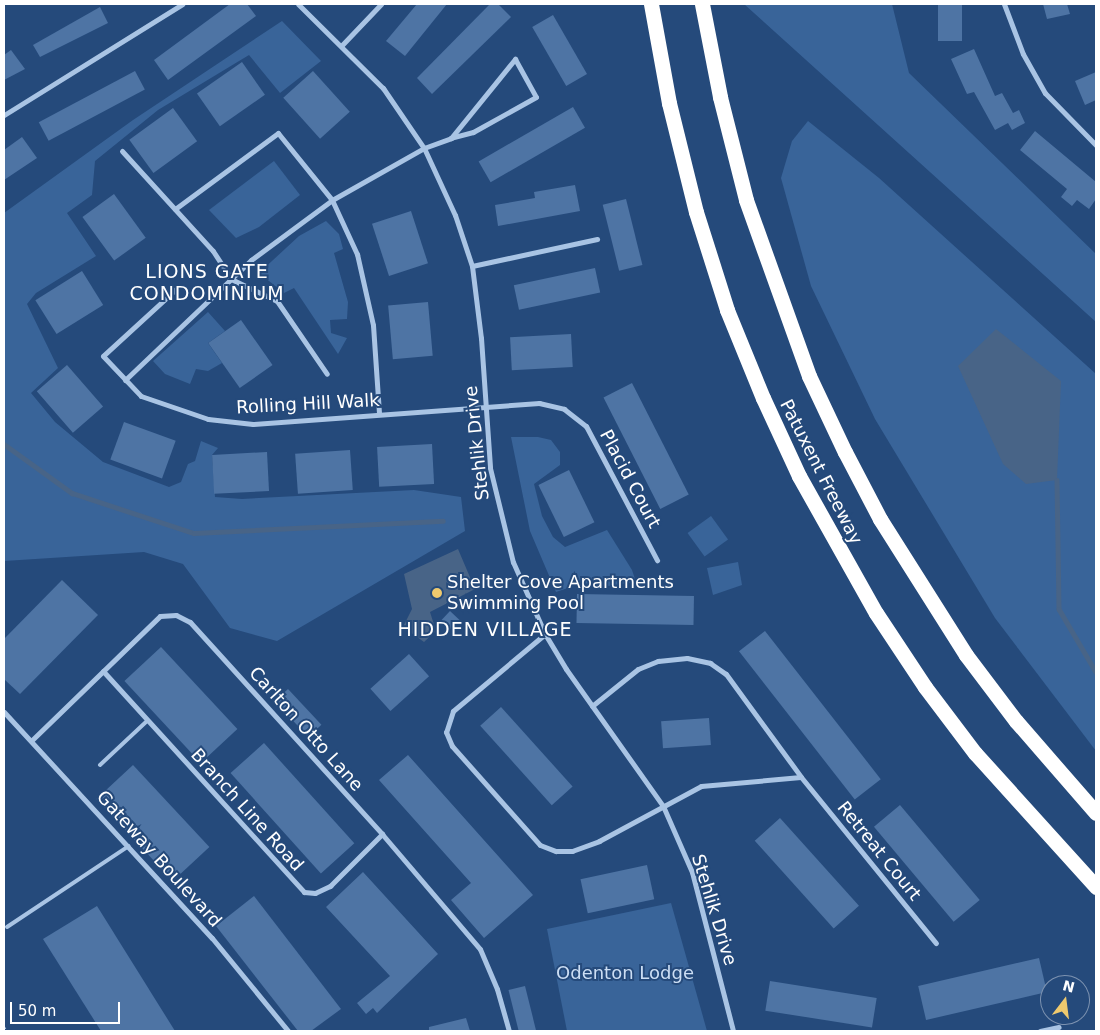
<!DOCTYPE html>
<html>
<head>
<meta charset="utf-8">
<style>
  body { margin:0 }
  #map { position:relative; width:1100px; height:1035px; overflow:hidden; background:#254a7b; font-family:"DejaVu Sans",sans-serif }
  div>[style] { position:absolute }
  [style*='--x'] { left:calc(var(--x)*1px); top:calc(var(--y)*1px); width:calc(var(--w)*1px); rotate:calc(var(--a)*1deg) }
  .green>* { inset:0; background:#396499; transform-origin:0 0 }
  .water>* { inset:0; background:#486487 }
  .stream>* { height:4.5px; margin:-2.25px; padding:0 2.25px; transform-origin:2.25px; border-radius:2.25px; background:#486487 }
  .building>* { inset:0; background:#4e74a4; transform-origin:0 0 }
  .path>* { height:2.5px; margin-top:-1.25px; transform-origin:0; background:repeating-linear-gradient(90deg,#a9c4e4 0 2.5px,transparent 0 6.5px) }
  .lane>* { height:4px; margin:-2px; padding:0 2px; transform-origin:2px; border-radius:2px; background:#a9c4e4 }
  .street>* { height:5px; margin:-2.5px; padding:0 2.5px; transform-origin:2.5px; border-radius:2.5px; background:#a9c4e4 }
  .highway>* { height:15px; margin:-7.5px; padding:0 7.5px; transform-origin:7.5px; border-radius:7.5px; background:#fff }
  .dots>* { width:14px; height:14px; translate:-50% -50%; box-sizing:border-box; border:2px solid #254a7b; border-radius:50% }
  span { translate:-50% -50%; white-space:nowrap; text-align:center; line-height:1.15; -webkit-text-stroke:4px #254a7b; paint-order:stroke }
  .street-label { font-size:18px; color:#fff }
  .poi-label { font-size:18px; color:#fff }
  .left { translate:0 -50%; text-align:left }
  .park-label { font-size:18px; color:#ccdef4 }
  .neighbourhood-label { font-size:19px; color:#fff; letter-spacing:1px }
  .frame { position:absolute; inset:0; border:5px solid #fff; pointer-events:none }
  .north { position:absolute; left:1040px; top:975px; width:50px; height:50px; box-sizing:border-box; background:#254a7b; border:1px solid #7c92b0; border-radius:50%; rotate:15deg; font-size:14px; font-weight:700; line-height:20px; text-align:center; color:#fff }
  .north::after { content:''; display:block; margin:auto; width:18px; height:22px; background:#eec96e; clip-path:polygon(50% 0,100% 100%,50% 72%,0 100%) }
  .scale { position:absolute; left:10px; top:1002px; width:110px; height:22px; box-sizing:border-box; border:2px solid #fff; border-top:0; padding-left:6px; font-size:15px; line-height:18px; white-space:nowrap; color:#fff; -webkit-text-stroke:4px #254a7b; paint-order:stroke }
</style>
</head>
<body>
<div id="map">
  <div class="green">
    <div style="clip-path:polygon(744px 4px,892px 4px,909px 73px,1096px 254px,1096px 322px)"></div>
    <div style="clip-path:polygon(282px 21px,321px 61px,280px 93px,249px 55px,158px 110px,95px 161px,92px 195px,67px 213px,96px 256px,36px 293px,27px 304px,58px 368px,31px 393px,55px 422px,103px 462px,169px 487px,181px 482px,188px 464px,195px 461px,201px 441px,218px 448px,212px 455px,215px 497px,242px 499px,414px 490px,461px 497px,465px 531px,277px 641px,230px 628px,183px 564px,144px 552px,4px 561px,4px 213px,133px 120px)"></div>
    <div style="clip-path:polygon(808px 121px,879px 178px,1096px 374px,1096px 751px,995px 618px,875px 419px,811px 286px,781px 178px,792px 141px)"></div>
    <div style="clip-path:polygon(274px 161px,300px 195px,259px 227px,236px 238px,209px 210px)"></div>
    <div style="clip-path:polygon(326px 221px,339px 234px,343px 249px,334px 253px,348px 302px,347px 319px,330px 320px,331px 333px,347px 338px,338px 354px,294px 288px,284px 293px,259px 273px,299px 236px)"></div>
    <div style="clip-path:polygon(208px 312px,225px 331px,208px 343px,222px 363px,208px 371px,196px 369px,190px 384px,165px 374px,153px 361px)"></div>
    <div style="clip-path:polygon(511px 437px,538px 437px,551px 440px,560px 452px,560px 465px,534px 484px,542px 516px,553px 537px,565px 547px,607px 530px,632px 570px,636px 582px,608px 586px,583px 583px,556px 592px,530px 531px)"></div>
    <div style="left:711px;top:516px;width:29px;height:29px;rotate:54deg"></div>
    <div style="clip-path:polygon(738px 562px,742px 585px,713px 595px,707px 568px)"></div>
    <div style="clip-path:polygon(671px 903px,707px 1031px,567px 1031px,547px 929px)"></div>
  </div>
  <div class="water">
    <div style="clip-path:polygon(996px 329px,1061px 381px,1057px 480px,1026px 484px,1003px 464px,958px 366px)"></div>
    <div style="clip-path:polygon(458px 549px,475px 589px,430px 612px,436px 631px,424px 642px,403px 627px,412px 609px,404px 574px)"></div>
  </div>
  <div class="stream">
    <div style="--x:4;--y:444;--w:84;--a:35.8"></div>
    <div style="--x:72;--y:493;--w:128;--a:18.2"></div>
    <div style="--x:194;--y:533;--w:249;--a:-2.8"></div>
    <div style="--x:1057;--y:480;--w:129;--a:89.1"></div>
    <div style="--x:1059;--y:609;--w:73;--a:59.6"></div>
  </div>
  <div class="building">
    <div style="clip-path:polygon(230px 4px,247px 4px,256px 16px,168px 80px,154px 60px)"></div>
    <div style="clip-path:polygon(417px 4px,447px 4px,405px 56px,386px 41px)"></div>
    <div style="clip-path:polygon(490px 4px,498px 4px,511px 17px,432px 94px,417px 78px)"></div>
    <div style="left:938px;top:4px;width:24px;height:37px"></div>
    <div style="clip-path:polygon(1043px 4px,1067px 4px,1070px 14px,1047px 19px)"></div>
    <div style="clip-path:polygon(100px 7px,108px 23px,40px 57px,33px 45px)"></div>
    <div style="left:553px;top:15px;width:68px;height:24px;rotate:60deg"></div>
    <div style="clip-path:polygon(974px 49px,995px 96px,1002px 93px,1013px 113px,1019px 110px,1025px 123px,1012px 130px,1008px 123px,995px 130px,974px 92px,967px 94px,951px 59px)"></div>
    <div style="clip-path:polygon(11px 50px,25px 69px,4px 80px,4px 55px)"></div>
    <div style="left:242px;top:62px;width:40px;height:55px;rotate:55deg"></div>
    <div style="left:135px;top:71px;width:21px;height:109px;rotate:62deg"></div>
    <div style="left:313px;top:71px;width:55px;height:40px;rotate:48deg"></div>
    <div style="clip-path:polygon(1096px 72px,1096px 100px,1085px 105px,1075px 81px)"></div>
    <div style="left:573px;top:107px;width:24px;height:109px;rotate:60deg"></div>
    <div style="left:173px;top:108px;width:41px;height:54px;rotate:54deg"></div>
    <div style="clip-path:polygon(1035px 131px,1096px 182px,1096px 199px,1089px 209px,1077px 200px,1072px 206px,1061px 197px,1067px 189px,1020px 150px)"></div>
    <div style="clip-path:polygon(22px 137px,37px 158px,4px 180px,4px 150px)"></div>
    <div style="clip-path:polygon(575px 185px,580px 211px,498px 226px,495px 205px,535px 198px,534px 192px)"></div>
    <div style="left:114px;top:194px;width:54px;height:39px;rotate:54deg"></div>
    <div style="left:626px;top:199px;width:68px;height:24px;rotate:76deg"></div>
    <div style="left:411px;top:211px;width:55px;height:41px;rotate:72deg"></div>
    <div style="left:595px;top:268px;width:25px;height:83px;rotate:78deg"></div>
    <div style="left:82px;top:271px;width:40px;height:55px;rotate:58deg"></div>
    <div style="left:428px;top:302px;width:54px;height:40px;rotate:85deg"></div>
    <div style="left:241px;top:320px;width:55px;height:40px;rotate:55deg"></div>
    <div style="left:571px;top:334px;width:33px;height:61px;rotate:87deg"></div>
    <div style="left:67px;top:365px;width:55px;height:40px;rotate:49deg"></div>
    <div style="left:632px;top:383px;width:125px;height:32px;rotate:63deg"></div>
    <div style="left:124px;top:422px;width:55px;height:40px;rotate:20deg"></div>
    <div style="left:432px;top:444px;width:40px;height:55px;rotate:87deg"></div>
    <div style="left:350px;top:450px;width:40px;height:55px;rotate:86deg"></div>
    <div style="left:267px;top:452px;width:39px;height:55px;rotate:87deg"></div>
    <div style="left:569px;top:470px;width:58px;height:34px;rotate:64deg"></div>
    <div style="clip-path:polygon(62px 580px,98px 615px,20px 694px,4px 679px,4px 639px)"></div>
    <div style="left:577px;top:594px;width:117px;height:29px;rotate:1deg"></div>
    <div style="left:450px;top:611px;width:16px;height:13px;rotate:43deg"></div>
    <div style="left:765px;top:631px;width:188px;height:33px;rotate:52deg"></div>
    <div style="left:161px;top:647px;width:112px;height:50px;rotate:47deg"></div>
    <div style="left:409px;top:654px;width:30px;height:52px;rotate:48deg"></div>
    <div style="left:288px;top:689px;width:49px;height:18px;rotate:47deg"></div>
    <div style="left:501px;top:707px;width:107px;height:28px;rotate:48deg"></div>
    <div style="left:709px;top:718px;width:27px;height:48px;rotate:86deg"></div>
    <div style="left:264px;top:743px;width:135px;height:45px;rotate:48deg"></div>
    <div style="clip-path:polygon(408px 755px,533px 895px,484px 938px,451px 900px,471px 883px,379px 780px)"></div>
    <div style="left:133px;top:765px;width:112px;height:50px;rotate:47deg"></div>
    <div style="left:900px;top:805px;width:124px;height:34px;rotate:50deg"></div>
    <div style="left:780px;top:818px;width:118px;height:34px;rotate:48deg"></div>
    <div style="left:647px;top:865px;width:35px;height:68px;rotate:78deg"></div>
    <div style="clip-path:polygon(363px 872px,438px 954px,377px 1013px,373px 1008px,366px 1014px,357px 1003px,390px 976px,326px 907px)"></div>
    <div style="clip-path:polygon(254px 896px,341px 1009px,311px 1031px,298px 1031px,216px 926px)"></div>
    <div style="clip-path:polygon(97px 906px,175px 1031px,101px 1031px,43px 939px)"></div>
    <div style="left:1039px;top:958px;width:35px;height:124px;rotate:77deg"></div>
    <div style="left:770px;top:981px;width:108px;height:30px;rotate:9deg"></div>
    <div style="left:525px;top:986px;width:46px;height:17px;rotate:76deg"></div>
    <div style="clip-path:polygon(466px 1018px,470px 1031px,429px 1031px,429px 1027px)"></div>
  </div>
  <div class="path">
    <div style="--x:4;--y:1027;--w:4;--a:63"></div>
  </div>
  <div class="lane">
    <div style="--x:100;--y:765;--w:64;--a:-43.1"></div>
    <div style="--x:7;--y:927;--w:146;--a:-33.6"></div>
  </div>
  <div class="street">
    <div style="--x:298;--y:4;--w:120;--a:44.7"></div>
    <div style="--x:383;--y:88;--w:73;--a:55.7"></div>
    <div style="--x:424;--y:148;--w:74;--a:65.2"></div>
    <div style="--x:455;--y:215;--w:54;--a:71.6"></div>
    <div style="--x:472;--y:266;--w:73;--a:82.9"></div>
    <div style="--x:481;--y:338;--w:130;--a:86"></div>
    <div style="--x:490;--y:468;--w:97;--a:76.3"></div>
    <div style="--x:513;--y:562;--w:79;--a:66"></div>
    <div style="--x:545;--y:634;--w:41;--a:59"></div>
    <div style="--x:566;--y:669;--w:168;--a:54.7"></div>
    <div style="--x:663;--y:806;--w:72;--a:66.3"></div>
    <div style="--x:692;--y:872;--w:164;--a:75.5"></div>
    <div style="--x:1004;--y:4;--w:53;--a:69.2"></div>
    <div style="--x:1023;--y:54;--w:45;--a:60.6"></div>
    <div style="--x:1045;--y:93;--w:73;--a:45.6"></div>
    <div style="--x:342;--y:45;--w:57;--a:-46.4"></div>
    <div style="--x:4;--y:115;--w:210;--a:-31.9"></div>
    <div style="--x:122;--y:151;--w:135;--a:47.7"></div>
    <div style="--x:213;--y:251;--w:33;--a:57"></div>
    <div style="--x:231;--y:279;--w:51;--a:25.6"></div>
    <div style="--x:277;--y:301;--w:88;--a:55.6"></div>
    <div style="--x:175;--y:209;--w:128;--a:-36.4"></div>
    <div style="--x:278;--y:133;--w:86;--a:51.1"></div>
    <div style="--x:332;--y:200;--w:60;--a:65.2"></div>
    <div style="--x:357;--y:254;--w:73;--a:77.3"></div>
    <div style="--x:373;--y:325;--w:89;--a:86.1"></div>
    <div style="--x:472;--y:266;--w:128;--a:-12.2"></div>
    <div style="--x:176;--y:289;--w:99;--a:137.5"></div>
    <div style="--x:103;--y:356;--w:55;--a:46.5"></div>
    <div style="--x:141;--y:396;--w:71;--a:18.9"></div>
    <div style="--x:208;--y:419;--w:45;--a:6.3"></div>
    <div style="--x:253;--y:424;--w:287;--a:-4.2"></div>
    <div style="--x:539;--y:403;--w:26;--a:13"></div>
    <div style="--x:564;--y:409;--w:28;--a:38"></div>
    <div style="--x:586;--y:426;--w:152;--a:62.1"></div>
    <div style="--x:125;--y:380;--w:174;--a:-43.6"></div>
    <div style="--x:251;--y:260;--w:101;--a:-36.5"></div>
    <div style="--x:332;--y:200;--w:106;--a:-29.5"></div>
    <div style="--x:424;--y:148;--w:29;--a:-20"></div>
    <div style="--x:451;--y:138;--w:102;--a:-51"></div>
    <div style="--x:515;--y:59;--w:43;--a:61.1"></div>
    <div style="--x:536;--y:97;--w:72;--a:150.9"></div>
    <div style="--x:473;--y:132;--w:23;--a:165"></div>
    <div style="--x:545;--y:634;--w:120;--a:140.1"></div>
    <div style="--x:453;--y:711;--w:22;--a:108"></div>
    <div style="--x:446;--y:732;--w:15;--a:67"></div>
    <div style="--x:452;--y:746;--w:132;--a:48.4"></div>
    <div style="--x:540;--y:845;--w:17;--a:21"></div>
    <div style="--x:556;--y:851;--w:16;--a:0"></div>
    <div style="--x:572;--y:851;--w:29;--a:-20"></div>
    <div style="--x:599;--y:841;--w:116;--a:-28.3"></div>
    <div style="--x:701;--y:786;--w:100;--a:-5.1"></div>
    <div style="--x:103;--y:671;--w:299;--a:47.7"></div>
    <div style="--x:304;--y:892;--w:11;--a:5"></div>
    <div style="--x:315;--y:893;--w:17;--a:-25"></div>
    <div style="--x:330;--y:886;--w:74;--a:-45"></div>
    <div style="--x:592;--y:706;--w:59;--a:-38.8"></div>
    <div style="--x:638;--y:669;--w:22;--a:-22"></div>
    <div style="--x:658;--y:661;--w:29;--a:-6"></div>
    <div style="--x:687;--y:658;--w:24;--a:12"></div>
    <div style="--x:710;--y:663;--w:19;--a:35"></div>
    <div style="--x:726;--y:674;--w:127;--a:53.9"></div>
    <div style="--x:801;--y:777;--w:214;--a:50.9"></div>
    <div style="--x:4;--y:712;--w:307;--a:47.4"></div>
    <div style="--x:212;--y:938;--w:120;--a:50.7"></div>
    <div style="--x:32;--y:740;--w:178;--a:-44.1"></div>
    <div style="--x:160;--y:616;--w:16;--a:-4"></div>
    <div style="--x:176;--y:615;--w:16;--a:27"></div>
    <div style="--x:190;--y:622;--w:286;--a:47.8"></div>
    <div style="--x:382;--y:834;--w:151;--a:49.6"></div>
    <div style="--x:480;--y:949;--w:43;--a:67"></div>
    <div style="--x:497;--y:989;--w:44;--a:74.1"></div>
    <div style="--x:1040;--y:1031;--w:19;--a:-12"></div>
  </div>
  <div class="highway">
    <div style="--x:651;--y:4;--w:101;--a:79.7"></div>
    <div style="--x:669;--y:103;--w:112;--a:76.1"></div>
    <div style="--x:696;--y:212;--w:103;--a:72.4"></div>
    <div style="--x:727;--y:310;--w:95;--a:67.8"></div>
    <div style="--x:763;--y:398;--w:86;--a:65.2"></div>
    <div style="--x:799;--y:476;--w:157;--a:60.7"></div>
    <div style="--x:876;--y:613;--w:89;--a:56.5"></div>
    <div style="--x:925;--y:687;--w:83;--a:52.9"></div>
    <div style="--x:975;--y:753;--w:181;--a:47.9"></div>
    <div style="--x:702;--y:4;--w:95;--a:79"></div>
    <div style="--x:720;--y:97;--w:106;--a:75.8"></div>
    <div style="--x:746;--y:200;--w:187;--a:70.3"></div>
    <div style="--x:809;--y:376;--w:84;--a:64.7"></div>
    <div style="--x:845;--y:452;--w:76;--a:62.4"></div>
    <div style="--x:880;--y:519;--w:161;--a:57.7"></div>
    <div style="--x:966;--y:655;--w:83;--a:52.9"></div>
    <div style="--x:1016;--y:721;--w:122;--a:49"></div>
  </div>
  <div class="dots">
    <div style="left:437px;top:593px;background:#eec96e"></div>
  </div>
  <div class="street-label">
    <span style="left:308px;top:404px;rotate:-3deg">Rolling Hill Walk</span>
    <span style="left:477px;top:443px;rotate:-96deg">Stehlik Drive</span>
    <span style="left:821px;top:472px;rotate:63deg">Patuxent Freeway</span>
    <span style="left:630px;top:479px;rotate:62deg">Placid Court</span>
    <span style="left:306px;top:729px;rotate:48deg">Carlton Otto Lane</span>
    <span style="left:247px;top:810px;rotate:48deg">Branch Line Road</span>
    <span style="left:879px;top:851px;rotate:51deg">Retreat Court</span>
    <span style="left:159px;top:859px;rotate:48deg">Gateway Boulevard</span>
    <span style="left:714px;top:910px;rotate:73deg">Stehlik Drive</span>
  </div>
  <div class="poi-label">
    <span class="left" style="left:447px;top:593px">Shelter Cove Apartments<br>Swimming Pool</span>
  </div>
  <div class="park-label">
    <span style="left:625px;top:973px">Odenton Lodge</span>
  </div>
  <div class="neighbourhood-label">
    <span style="left:207px;top:283px">LIONS GATE<br>CONDOMINIUM</span>
    <span style="left:485px;top:630px">HIDDEN VILLAGE</span>
  </div>
  <div class="frame"></div>
  <div class="north">N</div>
  <div class="scale">50 m</div>
</div>
</body>
</html>
